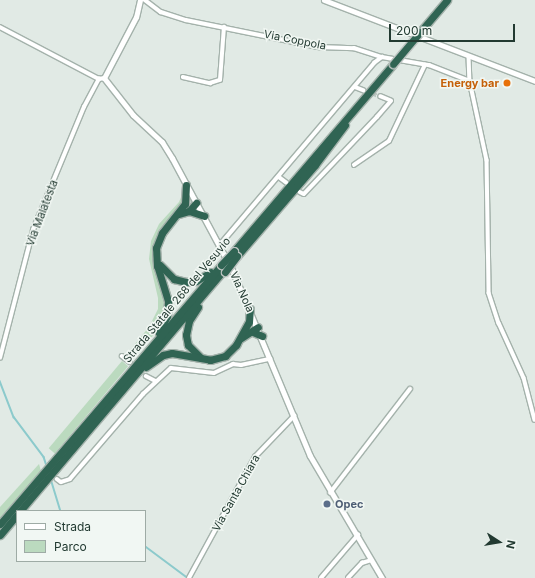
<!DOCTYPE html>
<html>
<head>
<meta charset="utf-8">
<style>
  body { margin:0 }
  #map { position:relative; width:535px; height:578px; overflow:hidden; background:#e1eae5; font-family:Inter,sans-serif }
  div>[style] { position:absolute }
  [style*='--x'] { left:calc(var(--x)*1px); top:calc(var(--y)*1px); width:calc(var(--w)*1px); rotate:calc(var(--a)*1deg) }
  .green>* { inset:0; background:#bbdabf; transform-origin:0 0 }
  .stream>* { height:1.5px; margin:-0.75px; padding:0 0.75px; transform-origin:0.75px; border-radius:0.75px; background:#8ccacc }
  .street-tunnel>* { height:3.5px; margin-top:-1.75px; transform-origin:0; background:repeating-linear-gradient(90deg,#bbc7c1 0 3.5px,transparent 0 5.5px) }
  .roads { filter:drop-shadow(1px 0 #a4b2ab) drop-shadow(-1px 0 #a4b2ab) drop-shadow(0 1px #a4b2ab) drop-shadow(0 -1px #a4b2ab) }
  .street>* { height:3.5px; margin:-1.75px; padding:0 1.75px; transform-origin:1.75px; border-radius:1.75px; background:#fff }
  .secondary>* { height:5px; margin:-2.5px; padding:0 2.5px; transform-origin:2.5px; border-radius:2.5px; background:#fff }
  .highway>* { height:7px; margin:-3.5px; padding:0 3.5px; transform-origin:3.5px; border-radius:3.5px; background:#306453 }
  .bridges { filter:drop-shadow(1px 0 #bdc4c1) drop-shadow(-1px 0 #bdc4c1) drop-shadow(0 1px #bdc4c1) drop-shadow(0 -1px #bdc4c1) }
  .highway-bridge>* { height:7px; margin:-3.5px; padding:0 3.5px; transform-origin:3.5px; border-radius:3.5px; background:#306453 }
  .dots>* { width:11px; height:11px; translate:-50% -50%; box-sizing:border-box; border:2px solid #f1f7f3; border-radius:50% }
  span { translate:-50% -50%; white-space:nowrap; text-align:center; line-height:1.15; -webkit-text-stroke:3px #f1f7f3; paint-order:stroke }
  .street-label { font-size:11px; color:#223a31 }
  .food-label { font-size:11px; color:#c56008; font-weight:700 }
  .right { translate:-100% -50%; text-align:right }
  .service-label { font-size:11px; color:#4e5e75; font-weight:700 }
  .left { translate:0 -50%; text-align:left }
  .legend { position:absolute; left:16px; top:510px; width:130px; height:52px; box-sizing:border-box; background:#f1f7f3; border:1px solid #9eaba5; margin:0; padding:5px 7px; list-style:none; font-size:12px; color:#223a31 }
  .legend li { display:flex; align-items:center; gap:8px; height:20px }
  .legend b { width:20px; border:1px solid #9eaba5 }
  .north { position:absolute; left:479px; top:522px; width:40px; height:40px; -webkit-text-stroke:3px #f1f7f3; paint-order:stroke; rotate:102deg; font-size:11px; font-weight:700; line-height:16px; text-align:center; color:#223a31 }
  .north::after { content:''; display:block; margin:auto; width:14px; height:18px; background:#223a31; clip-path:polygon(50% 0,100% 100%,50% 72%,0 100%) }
  .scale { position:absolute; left:389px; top:24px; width:126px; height:18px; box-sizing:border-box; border:2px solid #223a31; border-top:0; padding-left:5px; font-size:12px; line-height:14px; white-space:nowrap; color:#223a31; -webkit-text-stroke:3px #f1f7f3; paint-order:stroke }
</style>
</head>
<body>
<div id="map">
  <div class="green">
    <div style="clip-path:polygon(183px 192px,182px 205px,159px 230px,153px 247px,165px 291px,165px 314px,156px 332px,132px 360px,126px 355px,149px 327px,158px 309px,158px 298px,149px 259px,151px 241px,159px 224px,179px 202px)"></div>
    <div style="left:122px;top:361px;width:8px;height:114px;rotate:40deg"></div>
    <div style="clip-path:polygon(39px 464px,41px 471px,0 518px,0 507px)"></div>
  </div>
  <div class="stream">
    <div style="--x:0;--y:381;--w:39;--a:69"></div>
    <div style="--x:14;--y:417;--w:50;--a:53.1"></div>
    <div style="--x:44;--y:457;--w:9;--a:72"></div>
    <div style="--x:51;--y:479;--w:34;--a:73"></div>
    <div style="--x:145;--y:546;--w:54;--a:36.7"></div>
  </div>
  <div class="street-tunnel">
    <div style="--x:363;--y:90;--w:19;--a:21"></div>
  </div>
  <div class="roads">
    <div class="street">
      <div style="--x:145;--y:0;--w:20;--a:37"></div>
      <div style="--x:161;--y:12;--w:26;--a:18"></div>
      <div style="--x:186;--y:20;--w:136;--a:11.5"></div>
      <div style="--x:319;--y:47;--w:35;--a:2"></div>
      <div style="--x:354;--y:48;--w:29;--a:18"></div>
      <div style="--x:382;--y:57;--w:48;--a:9.7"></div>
      <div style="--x:429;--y:65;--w:44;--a:21.3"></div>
      <div style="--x:0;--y:27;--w:112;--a:27.7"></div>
      <div style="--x:469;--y:56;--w:25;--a:88"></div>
      <div style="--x:470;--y:81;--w:81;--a:77.9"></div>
      <div style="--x:487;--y:160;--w:133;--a:89.1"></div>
      <div style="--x:489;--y:293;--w:32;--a:72"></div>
      <div style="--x:499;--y:323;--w:60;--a:65.6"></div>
      <div style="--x:524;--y:378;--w:43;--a:75.3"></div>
      <div style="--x:183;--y:77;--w:28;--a:13"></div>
      <div style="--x:210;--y:83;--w:10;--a:-17"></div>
      <div style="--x:220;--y:80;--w:53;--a:-85.7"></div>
      <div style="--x:355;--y:87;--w:9;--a:21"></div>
      <div style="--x:354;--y:165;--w:42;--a:-34.4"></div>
      <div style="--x:389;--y:141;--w:84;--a:-64.7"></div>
      <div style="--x:279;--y:177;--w:9;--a:36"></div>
      <div style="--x:300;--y:192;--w:4;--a:27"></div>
      <div style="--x:304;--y:194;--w:106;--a:-46.5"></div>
      <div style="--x:377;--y:117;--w:21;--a:-49"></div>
      <div style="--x:391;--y:101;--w:11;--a:-158"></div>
      <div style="--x:219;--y:246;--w:240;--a:-49.7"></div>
      <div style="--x:374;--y:63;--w:10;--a:-37"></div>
      <div style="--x:122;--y:356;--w:10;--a:37"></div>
      <div style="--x:0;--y:358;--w:132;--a:-75.5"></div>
      <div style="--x:33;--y:230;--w:133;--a:-67.5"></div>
      <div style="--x:84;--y:107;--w:32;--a:-62"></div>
      <div style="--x:99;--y:79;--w:5;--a:-11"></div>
      <div style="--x:146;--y:376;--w:11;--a:27"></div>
      <div style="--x:57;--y:479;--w:5;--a:37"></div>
      <div style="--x:61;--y:482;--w:9;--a:-18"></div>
      <div style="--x:70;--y:479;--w:112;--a:-49.3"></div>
      <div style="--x:143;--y:394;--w:38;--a:-43"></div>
      <div style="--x:171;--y:368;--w:43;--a:6.6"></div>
      <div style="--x:214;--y:373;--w:21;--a:-25"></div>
      <div style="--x:233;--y:364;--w:8;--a:7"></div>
      <div style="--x:241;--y:365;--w:30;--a:-12"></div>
      <div style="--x:330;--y:493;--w:131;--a:-52.4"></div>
      <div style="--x:189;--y:578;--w:138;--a:-61.4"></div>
      <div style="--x:255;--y:457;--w:57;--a:-46.4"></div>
      <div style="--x:321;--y:578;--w:57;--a:-49.3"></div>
      <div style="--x:348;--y:578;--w:21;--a:-47"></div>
      <div style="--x:362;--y:563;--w:10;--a:-17"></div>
    </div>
    <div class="secondary">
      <div style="--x:140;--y:0;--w:17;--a:103"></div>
      <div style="--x:136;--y:17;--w:69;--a:117.7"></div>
      <div style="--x:104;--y:78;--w:47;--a:51.9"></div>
      <div style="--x:133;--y:115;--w:40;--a:43"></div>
      <div style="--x:162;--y:142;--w:19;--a:58"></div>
      <div style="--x:172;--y:158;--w:129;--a:61.8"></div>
      <div style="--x:233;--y:272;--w:199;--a:67.3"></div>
      <div style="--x:310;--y:456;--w:142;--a:59.5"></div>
      <div style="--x:324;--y:0;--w:226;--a:21"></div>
    </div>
    <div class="highway">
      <div style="--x:420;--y:32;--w:42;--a:-49.8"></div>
      <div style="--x:189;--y:211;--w:16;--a:18"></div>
      <div style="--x:179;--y:214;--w:10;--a:-17"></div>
      <div style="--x:189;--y:211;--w:11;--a:-49"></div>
      <div style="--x:234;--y:251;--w:245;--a:-49.6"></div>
      <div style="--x:237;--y:256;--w:120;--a:-49.4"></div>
      <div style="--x:315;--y:165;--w:50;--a:-53.1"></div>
      <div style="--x:160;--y:265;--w:20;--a:45"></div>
      <div style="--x:174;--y:279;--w:12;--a:14"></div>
      <div style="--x:186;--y:282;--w:10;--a:-6"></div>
      <div style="--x:196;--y:281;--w:17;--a:-31"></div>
      <div style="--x:198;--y:307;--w:17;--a:123"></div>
      <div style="--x:189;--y:321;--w:14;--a:102"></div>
      <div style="--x:186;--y:335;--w:10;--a:79"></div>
      <div style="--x:188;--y:345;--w:18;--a:45"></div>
      <div style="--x:253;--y:332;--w:10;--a:24"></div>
      <div style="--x:159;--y:333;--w:19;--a:-65"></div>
      <div style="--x:167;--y:316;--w:15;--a:-86"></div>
      <div style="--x:168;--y:301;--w:37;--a:-107"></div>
      <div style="--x:157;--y:266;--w:18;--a:-93"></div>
      <div style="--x:156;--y:248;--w:16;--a:-68"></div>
      <div style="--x:162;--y:233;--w:37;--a:-52"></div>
      <div style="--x:185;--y:204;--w:19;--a:-87"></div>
      <div style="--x:241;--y:338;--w:20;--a:-33"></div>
      <div style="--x:146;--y:367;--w:21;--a:-35"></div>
      <div style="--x:163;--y:355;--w:9;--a:-13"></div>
      <div style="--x:172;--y:353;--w:39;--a:10"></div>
      <div style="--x:210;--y:360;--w:16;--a:-15"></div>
      <div style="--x:225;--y:356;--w:16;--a:-45"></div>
      <div style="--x:236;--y:345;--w:26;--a:-61"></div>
      <div style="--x:249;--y:322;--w:13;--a:-86"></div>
      <div style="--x:20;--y:511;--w:316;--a:-49.8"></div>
      <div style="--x:0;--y:524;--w:340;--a:-49.5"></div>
      <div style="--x:0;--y:535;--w:26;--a:-50"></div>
    </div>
  </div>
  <div class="bridges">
    <div class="highway-bridge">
      <div style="--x:393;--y:64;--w:42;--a:-49.8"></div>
      <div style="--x:221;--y:265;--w:19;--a:-47"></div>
      <div style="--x:225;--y:272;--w:20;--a:-53"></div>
    </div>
  </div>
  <div class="dots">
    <div style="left:507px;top:83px;background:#e8710a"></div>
    <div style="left:327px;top:504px;background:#5c6f8a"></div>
  </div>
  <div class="street-label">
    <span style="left:295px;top:40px;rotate:11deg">Via Coppola</span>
    <span style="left:42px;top:213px;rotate:-69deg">Via Malatesta</span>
    <span style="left:242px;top:292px;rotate:66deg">Via Nola</span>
    <span style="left:177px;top:300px;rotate:-50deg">Strada Statale 268 del Vesuvio</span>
    <span style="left:236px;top:493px;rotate:-61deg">Via Santa Chiara</span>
  </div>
  <div class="food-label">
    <span class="right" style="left:499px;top:83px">Energy bar</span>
  </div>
  <div class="service-label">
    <span class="left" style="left:335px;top:504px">Opec</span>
  </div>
  <ul class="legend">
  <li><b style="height:5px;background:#fff"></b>Strada</li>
  <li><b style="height:11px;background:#bbdabf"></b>Parco</li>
  </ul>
  <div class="north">N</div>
  <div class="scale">200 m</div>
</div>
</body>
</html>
